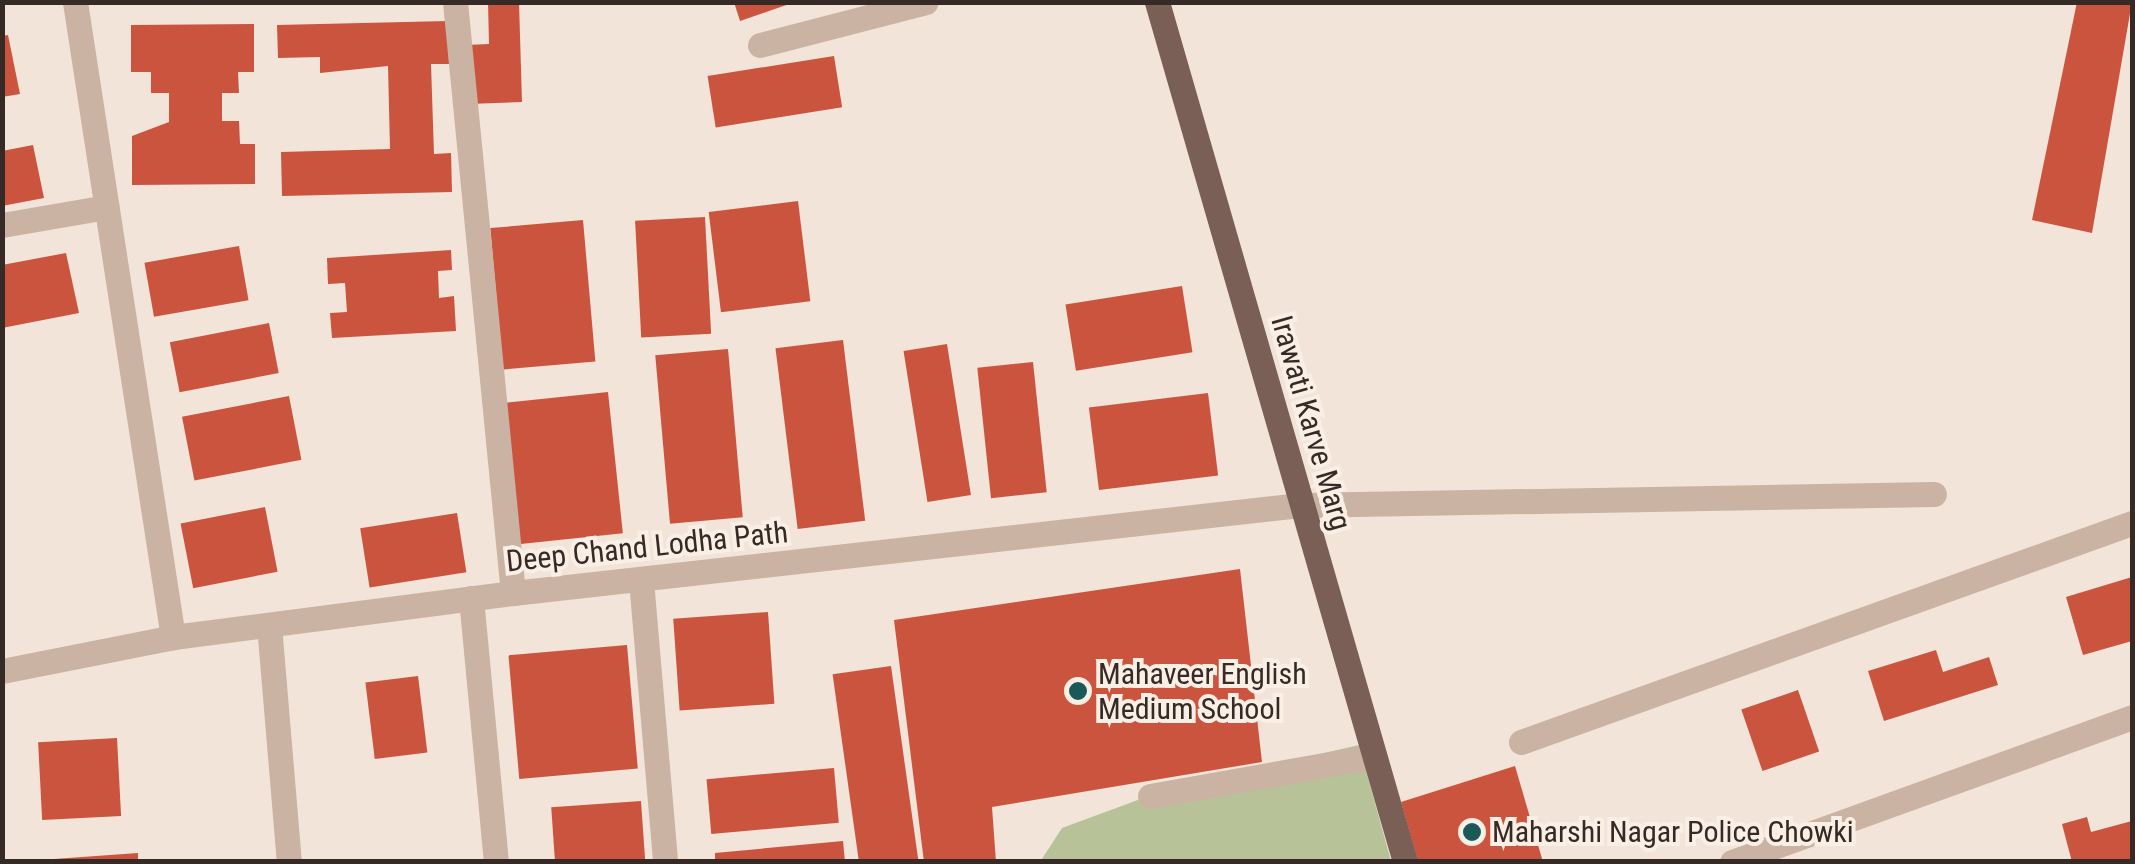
<!DOCTYPE html>
<html>
<head>
<meta charset="utf-8">
<style>
  body { margin:0 }
  #map { position:relative; width:2135px; height:864px; overflow:hidden; background:#f2e4d9; font-family:"Roboto Condensed",sans-serif }
  div>[style] { position:absolute }
  [style*='--x'] { left:calc(var(--x)*1px); top:calc(var(--y)*1px); width:calc(var(--w)*1px); rotate:calc(var(--a)*1deg) }
  .green>* { inset:0; background:#b7c298 }
  .building>* { inset:0; background:#cb543e; transform-origin:0 0 }
  .minor>* { height:25px; margin:-12.5px; padding:0 12.5px; transform-origin:12.5px; border-radius:12.5px; background:#cbb3a4 }
  .major>* { height:25px; margin:-12.5px; padding:0 12.5px; transform-origin:12.5px; border-radius:12.5px; background:#795f56 }
  .dots>* { width:28px; height:28px; translate:-50% -50%; box-sizing:border-box; border:5px solid #faefe5; border-radius:50% }
  span { translate:-50% -50%; white-space:nowrap; text-align:center; line-height:1.15; -webkit-text-stroke:8px #faefe5; paint-order:stroke }
  .street-label { font-size:30px; color:#362a26 }
  .poi-label { font-size:30px; color:#362a26 }
  .left { translate:0 -50%; text-align:left }
  .frame { position:absolute; inset:0; border:5px solid #362a26; pointer-events:none }
</style>
</head>
<body>
<div id="map">
  <div class="green">
    <div style="clip-path:polygon(1359px 745px,1391px 861px,1040px 862px,1062px 828px,1165px 790px)"></div>
  </div>
  <div class="building">
    <div style="clip-path:polygon(488px 2px,519px 2px,522px 102px,468px 104px,466px 45px,489px 44px)"></div>
    <div style="clip-path:polygon(734px 2px,792px 2px,792px 3px,740px 21px)"></div>
    <div style="clip-path:polygon(2077px 2px,2132px 2px,2092px 233px,2032px 220px)"></div>
    <div style="clip-path:polygon(448px 21px,449px 64px,431px 64px,434px 154px,451px 153px,452px 192px,282px 196px,281px 152px,390px 149px,388px 66px,320px 73px,320px 57px,278px 58px,277px 25px)"></div>
    <div style="clip-path:polygon(254px 24px,254px 72px,238px 72px,239px 93px,222px 93px,222px 121px,239px 121px,240px 144px,255px 144px,255px 184px,132px 185px,132px 136px,169px 122px,169px 93px,151px 93px,151px 72px,131px 72px,131px 25px)"></div>
    <div style="clip-path:polygon(8px 35px,20px 94px,2px 97px,2px 36px)"></div>
    <div style="left:834px;top:56px;width:52px;height:128px;rotate:81deg"></div>
    <div style="clip-path:polygon(33px 145px,44px 198px,2px 206px,2px 151px)"></div>
    <div style="left:798px;top:201px;width:101px;height:90px;rotate:83deg"></div>
    <div style="left:705px;top:217px;width:117px;height:70px;rotate:87deg"></div>
    <div style="left:583px;top:220px;width:142px;height:93px;rotate:85deg"></div>
    <div style="left:239px;top:246px;width:55px;height:96px;rotate:80deg"></div>
    <div style="clip-path:polygon(451px 250px,452px 270px,438px 271px,439px 298px,454px 296px,456px 331px,332px 338px,330px 313px,347px 312px,345px 283px,328px 284px,327px 258px)"></div>
    <div style="clip-path:polygon(66px 253px,79px 313px,2px 328px,2px 265px)"></div>
    <div style="left:1182px;top:286px;width:67px;height:118px;rotate:81deg"></div>
    <div style="left:269px;top:323px;width:51px;height:101px;rotate:79deg"></div>
    <div style="left:843px;top:340px;width:182px;height:68px;rotate:83deg"></div>
    <div style="left:947px;top:344px;width:153px;height:44px;rotate:81deg"></div>
    <div style="left:728px;top:349px;width:169px;height:73px;rotate:85deg"></div>
    <div style="left:1033px;top:362px;width:131px;height:56px;rotate:84deg"></div>
    <div style="left:608px;top:392px;width:142px;height:105px;rotate:84deg"></div>
    <div style="left:1208px;top:393px;width:83px;height:120px;rotate:83deg"></div>
    <div style="left:289px;top:396px;width:65px;height:109px;rotate:79deg"></div>
    <div style="left:265px;top:507px;width:66px;height:86px;rotate:79deg"></div>
    <div style="left:457px;top:513px;width:60px;height:98px;rotate:81deg"></div>
    <div style="clip-path:polygon(1240px 569px,1262px 762px,992px 807px,996px 862px,924px 862px,894px 620px)"></div>
    <div style="clip-path:polygon(2132px 577px,2132px 641px,2083px 655px,2066px 597px)"></div>
    <div style="left:768px;top:612px;width:92px;height:95px;rotate:86deg"></div>
    <div style="left:627px;top:645px;width:124px;height:119px;rotate:85deg"></div>
    <div style="clip-path:polygon(1936px 650px,1943px 672px,1989px 657px,1998px 685px,1884px 721px,1868px 671px)"></div>
    <div style="left:891px;top:666px;width:198px;height:59px;rotate:82deg"></div>
    <div style="left:418px;top:676px;width:77px;height:53px;rotate:83deg"></div>
    <div style="left:1798px;top:690px;width:65px;height:60px;rotate:71deg"></div>
    <div style="left:117px;top:738px;width:78px;height:79px;rotate:87deg"></div>
    <div style="clip-path:polygon(1515px 766px,1543px 862px,1418px 862px,1401px 802px)"></div>
    <div style="left:834px;top:768px;width:55px;height:128px;rotate:85deg"></div>
    <div style="left:641px;top:801px;width:61px;height:90px;rotate:86deg"></div>
    <div style="clip-path:polygon(2087px 817px,2091px 832px,2132px 821px,2132px 862px,2072px 862px,2062px 824px)"></div>
    <div style="clip-path:polygon(843px 841px,845px 862px,715px 862px,715px 853px)"></div>
    <div style="clip-path:polygon(138px 853px,138px 862px,54px 862px,54px 859px)"></div>
  </div>
  <div class="minor">
    <div style="--x:75;--y:2;--w:643;--a:81.23"></div>
    <div style="--x:455;--y:2;--w:594;--a:84.4"></div>
    <div style="--x:760;--y:45;--w:171;--a:-14.5"></div>
    <div style="--x:2;--y:225;--w:106;--a:-9.8"></div>
    <div style="--x:641;--y:580;--w:283;--a:85.1"></div>
    <div style="--x:471;--y:598;--w:265;--a:84.6"></div>
    <div style="--x:269;--y:625;--w:238;--a:85.2"></div>
    <div style="--x:2;--y:671;--w:174;--a:-11.2"></div>
    <div style="--x:173;--y:637;--w:343;--a:-7.4"></div>
    <div style="--x:513;--y:593;--w:792;--a:-6.38"></div>
    <div style="--x:1300;--y:505;--w:634;--a:-0.99"></div>
    <div style="--x:1521;--y:742;--w:649;--a:-19.72"></div>
    <div style="--x:1150;--y:796;--w:228;--a:-10.1"></div>
    <div style="--x:1732;--y:862;--w:425;--a:-19.9"></div>
  </div>
  <div class="major">
    <div style="--x:1157;--y:2;--w:895;--a:73.91"></div>
  </div>
  <div class="dots">
    <div style="left:1078px;top:691px;background:#1a5958"></div>
    <div style="left:1472px;top:832px;background:#1a5958"></div>
  </div>
  <div class="street-label">
    <span style="left:1311px;top:423px;rotate:74deg">Irawati Karve Marg</span>
    <span style="left:647px;top:547px;rotate:-6deg">Deep Chand Lodha Path</span>
  </div>
  <div class="poi-label">
    <span class="left" style="left:1098px;top:691px">Mahaveer English<br>Medium School</span>
    <span class="left" style="left:1492px;top:832px">Maharshi Nagar Police Chowki</span>
  </div>
  <div class="frame"></div>
</div>
</body>
</html>
